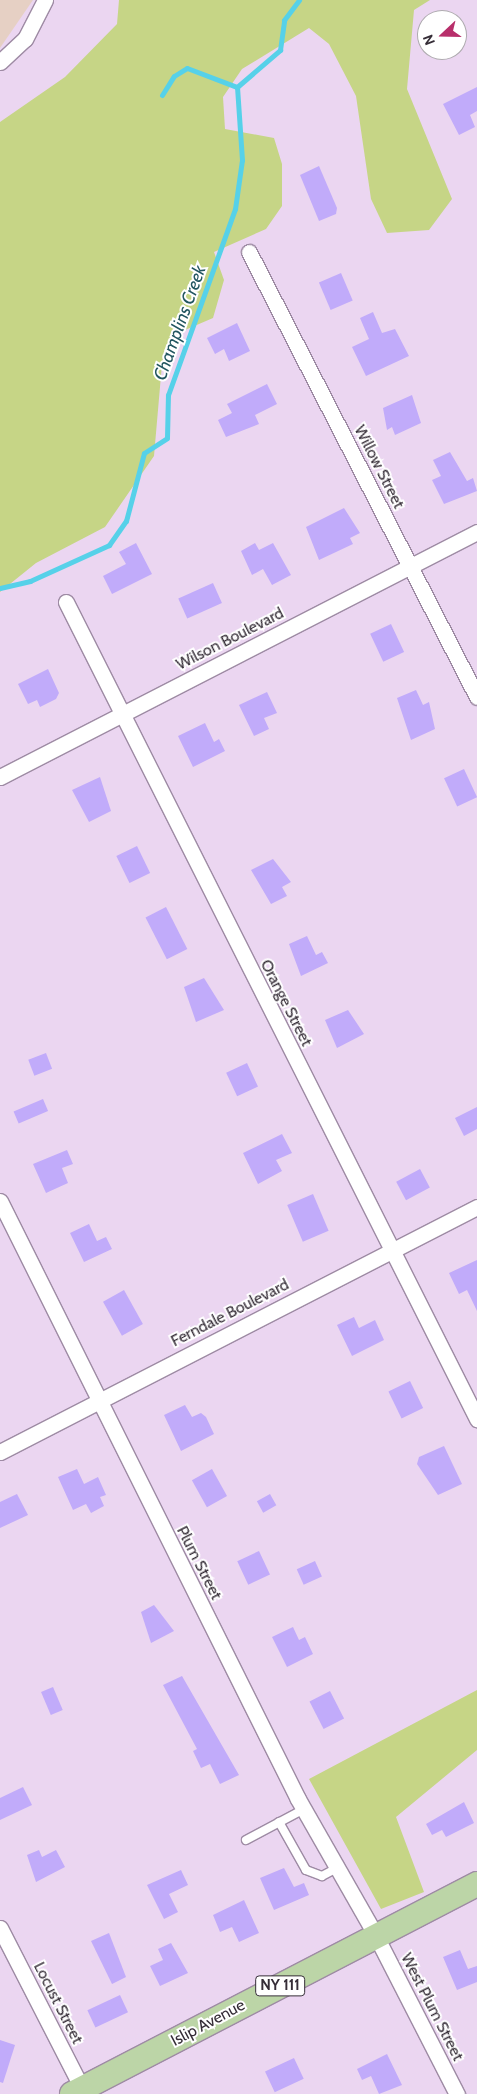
<!DOCTYPE html>
<html>
<head>
<meta charset="utf-8">
<style>
  body { margin:0 }
  #map { position:relative; width:477px; height:2094px; overflow:hidden; background:#ebd6f1; font-family:Cabin,sans-serif }
  div>[style] { position:absolute }
  [style*='--x'] { left:calc(var(--x)*1px); top:calc(var(--y)*1px); width:calc(var(--w)*1px); rotate:calc(var(--a)*1deg) }
  .industrial>* { inset:0; background:#e6d0c4 }
  .green>* { inset:0; background:#c6d586 }
  .stream>* { height:5px; margin:-2.5px; padding:0 2.5px; transform-origin:2.5px; border-radius:2.5px; background:#56d1e9 }
  .building>* { inset:0; background:#c1abfa; transform-origin:0 0 }
  .roads { filter:drop-shadow(1px 0 #9e8ba4) drop-shadow(-1px 0 #9e8ba4) drop-shadow(0 1px #9e8ba4) drop-shadow(0 -1px #9e8ba4) }
  .service>* { height:8px; margin:-4px; padding:0 4px; transform-origin:4px; border-radius:4px; background:#fff }
  .minor>* { height:15px; margin:-7.5px; padding:0 7.5px; transform-origin:7.5px; border-radius:7.5px; background:#fff }
  .primary>* { height:24px; margin:-12px; padding:0 12px; transform-origin:12px; border-radius:12px; background:#bcd5a7 }
  span { translate:-50% -50%; white-space:nowrap; text-align:center; line-height:1.15; -webkit-text-stroke:4px #fff; paint-order:stroke }
  .shield-label span { padding:1px 4px; background:#fff; border:1px solid; border-radius:4px; -webkit-text-stroke-width:0 }
  .shield-label { font-size:15px; color:#352d37; font-weight:700 }
  .street-label { font-size:16px; color:#352d37 }
  .water-label { font-size:18px; color:#225660; font-style:italic }
  .north { position:absolute; left:417px; top:10px; width:50px; height:50px; box-sizing:border-box; background:#fff; border:1px solid #aeabaf; border-radius:50%; rotate:249deg; font-size:14px; font-weight:700; line-height:20px; text-align:center; color:#352d37 }
  .north::after { content:''; display:block; margin:auto; width:18px; height:22px; background:#b82f6b; clip-path:polygon(50% 0,100% 100%,50% 72%,0 100%) }
</style>
</head>
<body>
<div id="map">
  <div class="industrial">
    <div style="clip-path:polygon(0 0,33px 0,0 48px)"></div>
  </div>
  <div class="green">
    <div style="clip-path:polygon(119px 0,430px 0,414px 10px,407px 89px,452px 199px,429px 230px,387px 233px,371px 199px,356px 96px,329px 44px,309px 28px,242px 69px,223px 97px,225px 129px,274px 138px,282px 164px,282px 206px,266px 229px,214px 252px,224px 280px,213px 318px,178px 333px,162px 364px,154px 456px,105px 527px,36px 563px,0 592px,0 122px,65px 77px,117px 24px)"></div>
    <div style="clip-path:polygon(477px 1690px,477px 1750px,396px 1817px,424px 1892px,381px 1909px,309px 1779px)"></div>
  </div>
  <div class="stream">
    <div style="--x:162;--y:95;--w:22;--a:-58"></div>
    <div style="--x:174;--y:76;--w:15;--a:-32"></div>
    <div style="--x:187;--y:68;--w:53;--a:20.8"></div>
    <div style="--x:0;--y:588;--w:31;--a:-13"></div>
    <div style="--x:30;--y:581;--w:87;--a:-24.5"></div>
    <div style="--x:109;--y:545;--w:29;--a:-55"></div>
    <div style="--x:126;--y:521;--w:70;--a:-75.2"></div>
    <div style="--x:144;--y:453;--w:27;--a:-33"></div>
    <div style="--x:167;--y:438;--w:43;--a:-88.7"></div>
    <div style="--x:168;--y:395;--w:198;--a:-70.2"></div>
    <div style="--x:235;--y:209;--w:49;--a:-81.9"></div>
    <div style="--x:242;--y:160;--w:73;--a:-93.9"></div>
    <div style="--x:237;--y:87;--w:57;--a:-40.7"></div>
    <div style="--x:280;--y:50;--w:30;--a:-82"></div>
    <div style="--x:284;--y:20;--w:25;--a:-53"></div>
  </div>
  <div class="building">
    <div style="clip-path:polygon(477px 87px,477px 111px,470px 115px,475px 127px,459px 135px,443px 104px)"></div>
    <div style="clip-path:polygon(319px 166px,337px 208px,336px 214px,319px 221px,300px 175px)"></div>
    <div style="left:341px;top:273px;width:30px;height:24px;rotate:67deg"></div>
    <div style="clip-path:polygon(373px 312px,382px 333px,395px 329px,409px 356px,366px 376px,352px 347px,369px 339px,360px 318px)"></div>
    <div style="clip-path:polygon(237px 323px,250px 351px,229px 361px,224px 349px,215px 354px,207px 338px)"></div>
    <div style="clip-path:polygon(267px 384px,277px 404px,255px 415px,259px 424px,226px 437px,218px 420px,232px 413px,227px 404px)"></div>
    <div style="clip-path:polygon(412px 395px,421px 423px,395px 435px,392px 427px,387px 430px,383px 408px)"></div>
    <div style="clip-path:polygon(450px 452px,467px 481px,473px 478px,477px 491px,444px 504px,432px 480px,441px 476px,433px 460px)"></div>
    <div style="clip-path:polygon(344px 508px,360px 533px,350px 538px,353px 544px,319px 560px,306px 527px)"></div>
    <div style="clip-path:polygon(136px 543px,152px 574px,112px 594px,103px 576px,126px 564px,119px 552px)"></div>
    <div style="clip-path:polygon(255px 543px,259px 550px,273px 543px,291px 575px,272px 585px,263px 569px,252px 575px,241px 551px)"></div>
    <div style="left:213px;top:583px;width:22px;height:38px;rotate:66deg"></div>
    <div style="left:391px;top:624px;width:31px;height:23px;rotate:65deg"></div>
    <div style="clip-path:polygon(48px 669px,59px 693px,56px 699px,40px 707px,37px 700px,28px 704px,18px 684px)"></div>
    <div style="clip-path:polygon(416px 690px,423px 705px,429px 702px,435px 729px,411px 740px,397px 698px)"></div>
    <div style="clip-path:polygon(267px 692px,277px 713px,264px 718px,269px 729px,254px 736px,239px 705px)"></div>
    <div style="clip-path:polygon(205px 723px,214px 742px,219px 739px,225px 751px,193px 767px,178px 736px)"></div>
    <div style="left:464px;top:769px;width:31px;height:22px;rotate:65deg"></div>
    <div style="clip-path:polygon(100px 777px,111px 811px,89px 822px,72px 790px)"></div>
    <div style="left:137px;top:846px;width:30px;height:23px;rotate:64deg"></div>
    <div style="clip-path:polygon(273px 859px,291px 882px,282px 887px,287px 896px,271px 904px,251px 870px)"></div>
    <div style="left:166px;top:907px;width:47px;height:23px;rotate:63deg"></div>
    <div style="clip-path:polygon(307px 936px,316px 955px,322px 952px,328px 963px,301px 976px,289px 944px)"></div>
    <div style="clip-path:polygon(204px 978px,224px 1010px,196px 1022px,184px 987px)"></div>
    <div style="clip-path:polygon(348px 1010px,364px 1034px,337px 1048px,325px 1020px)"></div>
    <div style="left:46px;top:1053px;width:17px;height:19px;rotate:69deg"></div>
    <div style="left:247px;top:1063px;width:26px;height:23px;rotate:65deg"></div>
    <div style="left:43px;top:1099px;width:13px;height:32px;rotate:67deg"></div>
    <div style="clip-path:polygon(477px 1107px,477px 1129px,464px 1136px,455px 1118px)"></div>
    <div style="clip-path:polygon(282px 1134px,292px 1153px,276px 1160px,282px 1171px,258px 1184px,243px 1153px)"></div>
    <div style="clip-path:polygon(67px 1150px,73px 1164px,62px 1168px,68px 1183px,46px 1193px,33px 1164px)"></div>
    <div style="left:420px;top:1169px;width:21px;height:27px;rotate:62deg"></div>
    <div style="left:313px;top:1194px;width:40px;height:28px;rotate:67deg"></div>
    <div style="clip-path:polygon(89px 1224px,97px 1241px,106px 1237px,112px 1249px,84px 1262px,70px 1233px)"></div>
    <div style="clip-path:polygon(477px 1260px,477px 1311px,467px 1290px,459px 1294px,449px 1273px)"></div>
    <div style="left:124px;top:1290px;width:39px;height:24px;rotate:61deg"></div>
    <div style="clip-path:polygon(354px 1317px,359px 1328px,375px 1320px,384px 1340px,352px 1356px,337px 1325px)"></div>
    <div style="left:410px;top:1381px;width:30px;height:24px;rotate:64deg"></div>
    <div style="clip-path:polygon(185px 1405px,192px 1417px,201px 1413px,206px 1417px,214px 1434px,181px 1451px,164px 1415px)"></div>
    <div style="clip-path:polygon(444px 1446px,462px 1484px,438px 1495px,417px 1464px,419px 1457px)"></div>
    <div style="clip-path:polygon(77px 1469px,84px 1484px,98px 1477px,106px 1495px,100px 1497px,104px 1506px,91px 1513px,86px 1504px,73px 1510px,58px 1477px)"></div>
    <div style="left:212px;top:1469px;width:31px;height:23px;rotate:61deg"></div>
    <div style="clip-path:polygon(17px 1494px,28px 1515px,0 1528px,0 1502px)"></div>
    <div style="left:270px;top:1494px;width:13px;height:15px;rotate:61deg"></div>
    <div style="left:259px;top:1551px;width:26px;height:24px;rotate:65deg"></div>
    <div style="left:315px;top:1561px;width:17px;height:20px;rotate:66deg"></div>
    <div style="clip-path:polygon(154px 1605px,174px 1631px,151px 1643px,141px 1612px)"></div>
    <div style="clip-path:polygon(293px 1627px,299px 1640px,305px 1637px,313px 1654px,287px 1667px,272px 1637px)"></div>
    <div style="clip-path:polygon(182px 1676px,239px 1775px,220px 1784px,210px 1764px,201px 1768px,193px 1751px,197px 1749px,163px 1685px)"></div>
    <div style="left:53px;top:1687px;width:25px;height:13px;rotate:67deg"></div>
    <div style="left:330px;top:1691px;width:31px;height:23px;rotate:63deg"></div>
    <div style="clip-path:polygon(23px 1787px,32px 1805px,0 1820px,0 1798px)"></div>
    <div style="clip-path:polygon(464px 1802px,474px 1823px,446px 1837px,442px 1830px,432px 1835px,426px 1824px)"></div>
    <div style="clip-path:polygon(39px 1850px,42px 1857px,56px 1850px,65px 1867px,36px 1882px,27px 1855px)"></div>
    <div style="clip-path:polygon(284px 1868px,294px 1887px,304px 1883px,309px 1895px,274px 1910px,260px 1878px)"></div>
    <div style="clip-path:polygon(181px 1870px,188px 1885px,169px 1894px,178px 1912px,164px 1919px,147px 1885px)"></div>
    <div style="clip-path:polygon(244px 1900px,259px 1933px,239px 1942px,232px 1927px,220px 1932px,213px 1915px)"></div>
    <div style="clip-path:polygon(109px 1933px,126px 1977px,112px 1984px,91px 1941px)"></div>
    <div style="clip-path:polygon(171px 1943px,188px 1973px,160px 1986px,150px 1966px,163px 1960px,158px 1949px)"></div>
    <div style="clip-path:polygon(460px 1950px,468px 1969px,477px 1966px,477px 1982px,457px 1990px,443px 1957px)"></div>
    <div style="left:120px;top:1995px;width:19px;height:36px;rotate:65deg"></div>
    <div style="clip-path:polygon(0 2040px,15px 2045px,3px 2083px,0 2082px)"></div>
    <div style="clip-path:polygon(387px 2054px,402px 2085px,379px 2094px,371px 2076px,362px 2080px,357px 2069px)"></div>
    <div style="left:294px;top:2058px;width:23px;height:32px;rotate:65deg"></div>
  </div>
  <div class="roads">
    <div class="service">
      <div style="--x:279;--y:1822;--w:55;--a:60.6"></div>
      <div style="--x:306;--y:1870;--w:17;--a:21"></div>
      <div style="--x:322;--y:1876;--w:17;--a:-28"></div>
      <div style="--x:246;--y:1840;--w:66;--a:-28.1"></div>
    </div>
    <div class="minor">
      <div style="--x:0;--y:62;--w:34;--a:-43"></div>
      <div style="--x:25;--y:39;--w:44;--a:-62.9"></div>
      <div style="--x:249;--y:252;--w:500;--a:62.87"></div>
      <div style="--x:66;--y:602;--w:915;--a:63.29"></div>
      <div style="--x:0;--y:777;--w:536;--a:-27.19"></div>
      <div style="--x:0;--y:1201;--w:668;--a:63.51"></div>
      <div style="--x:298;--y:1799;--w:158;--a:60.3"></div>
      <div style="--x:376;--y:1936;--w:178;--a:62.9"></div>
      <div style="--x:0;--y:1452;--w:536;--a:-27.19"></div>
      <div style="--x:0;--y:1928;--w:186;--a:62.9"></div>
    </div>
    <div class="primary">
      <div style="--x:72;--y:2094;--w:456;--a:-27.4"></div>
    </div>
  </div>
  <div class="shield-label">
    <span style="left:280px;top:1986px">NY 111</span>
  </div>
  <div class="street-label">
    <span style="left:379px;top:467px;rotate:63deg">Willow Street</span>
    <span style="left:230px;top:639px;rotate:-27deg">Wilson Boulevard</span>
    <span style="left:286px;top:1003px;rotate:63deg">Orange Street</span>
    <span style="left:230px;top:1313px;rotate:-27deg">Ferndale Boulevard</span>
    <span style="left:199px;top:1563px;rotate:63deg">Plum Street</span>
    <span style="left:58px;top:2003px;rotate:63deg">Locust Street</span>
    <span style="left:432px;top:2007px;rotate:63deg">West Plum Street</span>
    <span style="left:208px;top:2023px;rotate:-28deg">Islip Avenue</span>
  </div>
  <div class="water-label">
    <span style="left:180px;top:323px;rotate:-70deg">Champlins Creek</span>
  </div>
  <div class="north">N</div>
</div>
</body>
</html>
